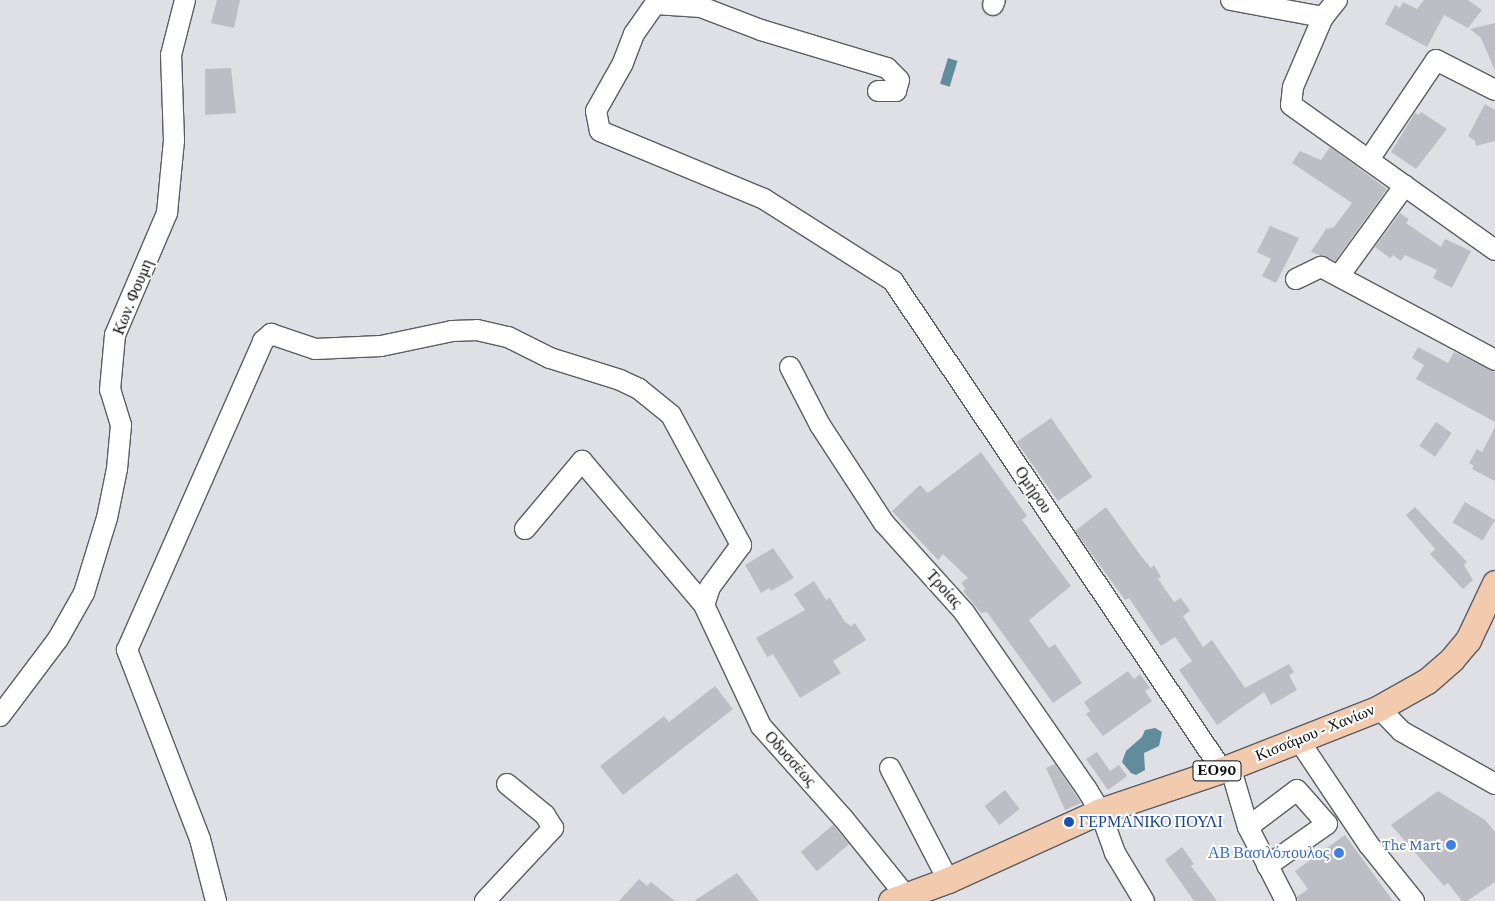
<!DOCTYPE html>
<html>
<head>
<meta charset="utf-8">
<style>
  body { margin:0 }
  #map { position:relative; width:1495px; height:901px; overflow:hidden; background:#dee0e6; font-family:"Crimson Pro",serif }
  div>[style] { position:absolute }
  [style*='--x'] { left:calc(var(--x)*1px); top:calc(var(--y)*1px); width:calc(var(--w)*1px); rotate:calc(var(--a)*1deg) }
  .water>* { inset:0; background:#618c9c; transform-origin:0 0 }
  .building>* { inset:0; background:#bdbec5; transform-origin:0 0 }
  .roads { filter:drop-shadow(1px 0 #5b5d62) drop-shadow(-1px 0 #5b5d62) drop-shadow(0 1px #5b5d62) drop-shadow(0 -1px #5b5d62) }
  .minor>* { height:20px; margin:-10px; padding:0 10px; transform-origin:10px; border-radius:10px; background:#fff }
  .major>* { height:25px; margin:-12.5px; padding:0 12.5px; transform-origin:12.5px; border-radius:12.5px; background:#f2cbaf }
  .dots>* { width:14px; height:14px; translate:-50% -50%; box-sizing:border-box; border:2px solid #fff; border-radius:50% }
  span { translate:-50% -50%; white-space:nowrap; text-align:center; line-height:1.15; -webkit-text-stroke:4px #fff; paint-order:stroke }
  .shield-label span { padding:1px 4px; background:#fff; border:1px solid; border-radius:4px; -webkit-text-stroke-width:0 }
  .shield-label { font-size:15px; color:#0c0c0e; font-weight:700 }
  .street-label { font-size:16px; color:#0c0c0e }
  .transit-label { font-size:16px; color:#164399 }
  .left { translate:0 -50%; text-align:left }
  .shop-label { font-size:16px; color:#366cbe }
  .right { translate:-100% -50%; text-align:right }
</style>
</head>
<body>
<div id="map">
  <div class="water">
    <div style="left:948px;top:58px;width:10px;height:27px;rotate:17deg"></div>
    <div style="clip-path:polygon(1155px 728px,1162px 732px,1159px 746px,1144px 753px,1145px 770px,1136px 775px,1131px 773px,1122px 762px,1126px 751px,1142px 737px,1145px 730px)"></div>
  </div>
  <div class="building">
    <div style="clip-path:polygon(217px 0,240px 0,234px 28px,211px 23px)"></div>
    <div style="clip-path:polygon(1424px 0,1468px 0,1482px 10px,1468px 28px,1444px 15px,1427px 47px,1385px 24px,1395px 5px,1400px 8px,1403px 2px,1417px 9px)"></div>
    <div style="clip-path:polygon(1495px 23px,1495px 71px,1481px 38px,1470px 29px)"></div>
    <div style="clip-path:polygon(231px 68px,236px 113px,205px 115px,205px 69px)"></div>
    <div style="clip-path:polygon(1485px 104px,1495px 110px,1495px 141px,1476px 146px,1475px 141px,1468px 136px)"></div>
    <div style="clip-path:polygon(1421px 112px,1447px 129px,1416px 169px,1391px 152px,1415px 113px,1419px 115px)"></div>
    <div style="clip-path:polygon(1330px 147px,1387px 189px,1335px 261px,1311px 252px,1326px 229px,1334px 227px,1352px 203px,1292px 163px,1300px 151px,1321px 160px)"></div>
    <div style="clip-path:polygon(1400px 213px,1409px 219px,1406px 223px,1441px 247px,1445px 239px,1471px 251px,1452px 288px,1433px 278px,1437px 270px,1405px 255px,1401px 261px,1393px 255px,1390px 258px,1375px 247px)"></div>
    <div style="clip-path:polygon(1270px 226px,1299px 238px,1276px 283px,1262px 276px,1271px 259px,1257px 252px)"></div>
    <div style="clip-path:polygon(1418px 347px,1448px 363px,1454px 352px,1495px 372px,1495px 422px,1416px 379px,1424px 365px,1412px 358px)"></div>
    <div style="left:1051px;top:418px;width:72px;height:42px;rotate:55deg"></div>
    <div style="left:1436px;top:422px;width:19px;height:29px;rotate:35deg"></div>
    <div style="clip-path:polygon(1495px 427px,1495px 481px,1472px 469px,1474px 466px,1469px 463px,1477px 449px,1482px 452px)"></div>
    <div style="clip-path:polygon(981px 452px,1027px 516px,1022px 520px,1071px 586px,1029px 620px,1049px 648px,1055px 644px,1082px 683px,1053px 703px,987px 612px,981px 613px,963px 591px,966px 589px,961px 583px,968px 578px,943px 554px,938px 560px,892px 511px,920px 485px,928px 493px)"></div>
    <div style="left:1465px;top:502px;width:35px;height:24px;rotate:31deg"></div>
    <div style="clip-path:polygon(1106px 507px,1141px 556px,1151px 568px,1154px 565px,1161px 577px,1158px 579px,1174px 602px,1181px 598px,1190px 611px,1183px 616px,1203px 647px,1212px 640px,1245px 688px,1289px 664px,1294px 672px,1289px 675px,1297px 690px,1271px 705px,1264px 692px,1217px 725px,1179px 670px,1192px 661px,1175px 637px,1161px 646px,1129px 598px,1125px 600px,1075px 531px)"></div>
    <div style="clip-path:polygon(1415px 507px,1467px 562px,1464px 565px,1473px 580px,1463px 589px,1430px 554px,1435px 549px,1406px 515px)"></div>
    <div style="clip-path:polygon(773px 548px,794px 578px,771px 591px,769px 588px,761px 593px,745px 565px)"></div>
    <div style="clip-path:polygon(814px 581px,826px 600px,830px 598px,845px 622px,851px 626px,855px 623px,866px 640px,833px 661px,841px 673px,800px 698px,773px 654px,767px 657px,756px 638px,805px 610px,794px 594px)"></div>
    <div style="clip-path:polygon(1128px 671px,1134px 679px,1140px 674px,1150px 688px,1145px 691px,1152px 701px,1103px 736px,1086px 714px,1090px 711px,1084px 702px)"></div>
    <div style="clip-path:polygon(715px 686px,733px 709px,623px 795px,600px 766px,664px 716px,669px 722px)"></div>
    <div style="clip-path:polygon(1097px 752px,1110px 771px,1119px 765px,1127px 776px,1108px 790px,1086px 759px)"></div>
    <div style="clip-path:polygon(1055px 764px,1081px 803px,1065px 810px,1046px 768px)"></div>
    <div style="left:1005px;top:790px;width:24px;height:26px;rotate:52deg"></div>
    <div style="clip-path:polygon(1438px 791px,1485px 820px,1495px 832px,1495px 882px,1467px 901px,1462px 901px,1448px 883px,1444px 886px,1391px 825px)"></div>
    <div style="left:833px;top:825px;width:25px;height:42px;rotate:50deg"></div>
    <div style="clip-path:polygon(1345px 835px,1393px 901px,1298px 901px,1297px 897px,1308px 889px,1295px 871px)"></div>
    <div style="clip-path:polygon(1182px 847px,1194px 864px,1191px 866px,1217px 901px,1194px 901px,1165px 860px)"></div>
    <div style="clip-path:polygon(737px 873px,759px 901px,694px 901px)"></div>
    <div style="clip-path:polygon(639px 879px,647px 886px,651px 882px,675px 901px,619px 901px)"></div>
  </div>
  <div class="roads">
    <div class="minor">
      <div style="--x:1231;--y:0;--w:94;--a:10.5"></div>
      <div style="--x:1337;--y:0;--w:22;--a:129"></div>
      <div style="--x:1323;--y:17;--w:76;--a:113.2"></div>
      <div style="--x:1293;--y:87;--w:18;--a:96"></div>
      <div style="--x:1291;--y:105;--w:250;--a:35.4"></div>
      <div style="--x:993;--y:5;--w:5;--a:-68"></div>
      <div style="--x:878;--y:91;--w:18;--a:0"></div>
      <div style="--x:896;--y:91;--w:11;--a:-75"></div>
      <div style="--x:899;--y:80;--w:17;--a:-135"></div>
      <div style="--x:887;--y:68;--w:132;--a:-163.2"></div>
      <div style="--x:761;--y:30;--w:64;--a:-159"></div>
      <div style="--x:701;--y:7;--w:46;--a:-176.3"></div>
      <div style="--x:655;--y:4;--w:37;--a:125"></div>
      <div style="--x:634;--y:34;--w:31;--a:111"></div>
      <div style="--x:623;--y:63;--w:55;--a:119.4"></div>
      <div style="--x:596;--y:111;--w:20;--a:79"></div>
      <div style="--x:600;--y:131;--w:178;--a:22.5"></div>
      <div style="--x:764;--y:199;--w:153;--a:32.4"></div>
      <div style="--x:893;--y:281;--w:589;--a:56.07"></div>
      <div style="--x:1370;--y:158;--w:118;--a:-56"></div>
      <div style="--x:1436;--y:60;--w:66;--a:27"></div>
      <div style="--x:1339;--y:276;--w:112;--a:-54"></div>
      <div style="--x:1296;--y:279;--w:28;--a:-26"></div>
      <div style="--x:1321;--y:267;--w:197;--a:28.1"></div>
      <div style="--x:790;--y:367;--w:65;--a:62.7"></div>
      <div style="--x:820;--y:425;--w:117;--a:56.9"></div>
      <div style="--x:884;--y:523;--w:120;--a:48"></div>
      <div style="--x:964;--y:612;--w:214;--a:55.3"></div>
      <div style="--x:1086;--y:788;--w:27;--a:59"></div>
      <div style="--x:1100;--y:811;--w:45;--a:70.3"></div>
      <div style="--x:1115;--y:853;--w:56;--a:58.9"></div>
      <div style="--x:525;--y:529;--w:89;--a:-50"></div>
      <div style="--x:582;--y:461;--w:189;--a:49.7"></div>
      <div style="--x:704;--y:605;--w:134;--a:64.8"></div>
      <div style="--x:761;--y:726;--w:123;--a:48.3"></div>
      <div style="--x:843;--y:818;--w:100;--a:51.1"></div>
      <div style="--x:1379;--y:708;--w:32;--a:46"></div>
      <div style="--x:1401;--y:731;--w:108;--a:29.4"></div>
      <div style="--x:0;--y:716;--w:96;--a:-53"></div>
      <div style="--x:58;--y:639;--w:53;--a:-60.5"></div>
      <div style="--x:84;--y:593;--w:78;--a:-73"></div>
      <div style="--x:107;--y:518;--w:50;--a:-78.5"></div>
      <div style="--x:117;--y:469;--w:44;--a:-84.8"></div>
      <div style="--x:121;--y:425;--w:37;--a:-107"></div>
      <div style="--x:110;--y:390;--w:55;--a:-84.8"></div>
      <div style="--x:115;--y:335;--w:133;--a:-66.9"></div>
      <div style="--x:167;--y:213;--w:73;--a:-84.5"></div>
      <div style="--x:174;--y:140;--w:85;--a:-92"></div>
      <div style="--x:171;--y:55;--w:57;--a:-75.7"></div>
      <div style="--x:1298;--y:739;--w:128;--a:56.2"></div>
      <div style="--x:1369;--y:845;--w:72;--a:51.2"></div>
      <div style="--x:1230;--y:766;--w:64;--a:73.6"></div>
      <div style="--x:1248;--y:827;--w:83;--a:62.8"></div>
      <div style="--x:890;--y:768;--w:126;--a:62.6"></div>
      <div style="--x:1248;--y:827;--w:61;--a:-37.1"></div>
      <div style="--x:1297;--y:790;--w:45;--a:48.6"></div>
      <div style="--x:1327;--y:824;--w:73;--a:145"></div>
      <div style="--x:216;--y:901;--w:64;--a:-104.5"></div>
      <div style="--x:200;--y:839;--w:203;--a:-111.1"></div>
      <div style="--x:127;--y:650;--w:338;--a:-66.2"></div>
      <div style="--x:263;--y:341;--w:11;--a:-41"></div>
      <div style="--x:271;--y:334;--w:46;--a:18.8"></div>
      <div style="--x:315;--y:349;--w:66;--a:-2.6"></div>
      <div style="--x:381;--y:346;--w:73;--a:-11.9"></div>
      <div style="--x:452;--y:331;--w:25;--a:-2"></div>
      <div style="--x:477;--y:330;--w:32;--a:13"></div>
      <div style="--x:508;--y:337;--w:47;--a:26.6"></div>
      <div style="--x:550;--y:358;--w:73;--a:17.4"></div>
      <div style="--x:620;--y:380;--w:21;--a:25"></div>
      <div style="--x:639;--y:389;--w:41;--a:39.1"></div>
      <div style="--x:671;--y:415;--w:148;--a:61.7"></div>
      <div style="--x:741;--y:545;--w:52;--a:126.4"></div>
      <div style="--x:710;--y:587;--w:19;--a:108"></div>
      <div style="--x:485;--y:901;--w:100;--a:-47"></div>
      <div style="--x:553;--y:828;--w:15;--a:-122"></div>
      <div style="--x:545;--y:815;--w:49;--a:-140.8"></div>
    </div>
    <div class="major">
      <div style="--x:891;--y:901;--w:61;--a:-20.2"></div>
      <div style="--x:948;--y:880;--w:167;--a:-24.4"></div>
      <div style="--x:1100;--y:811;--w:129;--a:-18.6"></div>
      <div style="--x:1222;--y:770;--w:169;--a:-21.5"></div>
      <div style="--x:1379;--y:708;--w:55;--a:-29.4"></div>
      <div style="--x:1427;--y:681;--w:33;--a:-41"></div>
      <div style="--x:1452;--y:659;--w:25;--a:-50"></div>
      <div style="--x:1468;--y:640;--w:63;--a:-64.7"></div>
    </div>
  </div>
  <div class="dots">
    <div style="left:1069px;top:822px;background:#1a4fb4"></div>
    <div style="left:1451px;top:845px;background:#3f7fe0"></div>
    <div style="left:1339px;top:853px;background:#3f7fe0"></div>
  </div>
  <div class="shield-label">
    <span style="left:1217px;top:771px">ΕΟ90</span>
  </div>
  <div class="street-label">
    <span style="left:133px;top:297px;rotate:-68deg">Κων. Φουμη</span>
    <span style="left:1033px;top:490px;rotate:56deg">Ομήρου</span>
    <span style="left:944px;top:589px;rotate:48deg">Τροίας</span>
    <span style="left:1315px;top:733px;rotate:-22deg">Κισσάμου - Χανίων</span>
    <span style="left:790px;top:759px;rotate:48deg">Οδυσσέως</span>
  </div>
  <div class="transit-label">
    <span class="left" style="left:1079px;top:822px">ΓΕΡΜΑΝΙΚΟ ΠΟΥΛΙ</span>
  </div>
  <div class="shop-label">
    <span class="right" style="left:1441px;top:845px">The Mart</span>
    <span class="right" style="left:1329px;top:853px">ΑΒ Βασιλόπουλος</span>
  </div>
</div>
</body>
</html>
